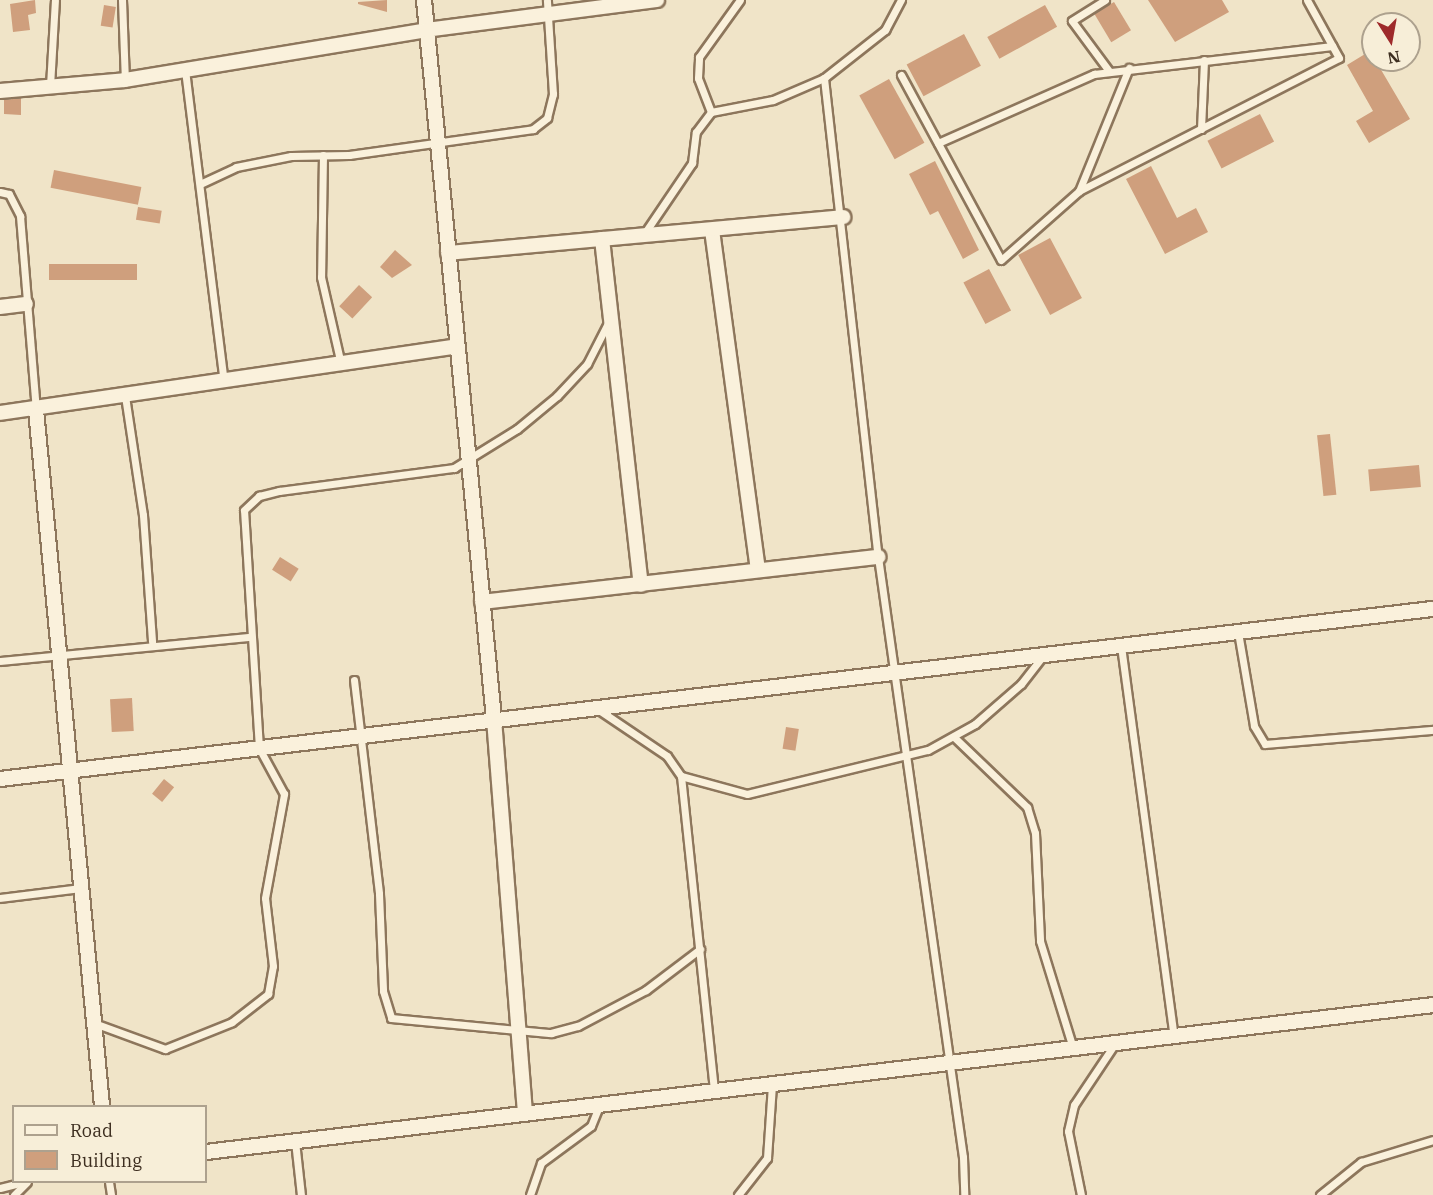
<!DOCTYPE html>
<html>
<head>
<meta charset="utf-8">
<style>
  body { margin:0 }
  #map { position:relative; width:1433px; height:1195px; overflow:hidden; background:#f0e4c8; font-family:"IBM Plex Serif",serif }
  div>[style] { position:absolute }
  [style*='--x'] { left:calc(var(--x)*1px); top:calc(var(--y)*1px); width:calc(var(--w)*1px); rotate:calc(var(--a)*1deg) }
  .building>* { inset:0; background:#cf9f7d; transform-origin:0 0 }
  .roads { filter:drop-shadow(2px 0 #8d765c) drop-shadow(-2px 0 #8d765c) drop-shadow(0 2px #8d765c) drop-shadow(0 -2px #8d765c) }
  .service>* { height:7px; margin:-3.5px; padding:0 3.5px; transform-origin:3.5px; border-radius:3.5px; background:#faf1dc }
  .minor>* { height:14px; margin:-7px; padding:0 7px; transform-origin:7px; border-radius:7px; background:#faf1dc }
  span { translate:-50% -50%; white-space:nowrap; text-align:center; line-height:1.15; -webkit-text-stroke:4.5px #f7eed8; paint-order:stroke }
  .legend { position:absolute; left:12px; top:1105px; width:195px; height:78px; box-sizing:border-box; background:#f7eed8; border:2px solid #ada18e; margin:0; padding:8px 10px; list-style:none; font-size:18px; color:#3d2e20 }
  .legend li { display:flex; align-items:center; gap:12px; height:30px }
  .legend b { width:30px; border:2px solid #ada18e }
  .north { position:absolute; left:1361px; top:12px; width:60px; height:60px; box-sizing:border-box; background:#f7eed8; border:2px solid #ada18e; border-radius:50%; rotate:169deg; font-size:16px; font-weight:700; line-height:24px; text-align:center; color:#3d2e20 }
  .north::after { content:''; display:block; margin:auto; width:21px; height:27px; background:#9e2a2b; clip-path:polygon(50% 0,100% 100%,50% 72%,0 100%) }
</style>
</head>
<body>
<div id="map">
  <div class="building">
    <div style="clip-path:polygon(35px 0,36px 13px,28px 15px,30px 30px,13px 32px,10px 4px)"></div>
    <div style="clip-path:polygon(387px 0,387px 12px,358px 4px,358px 2px)"></div>
    <div style="clip-path:polygon(1148px 0,1222px 0,1229px 12px,1175px 42px)"></div>
    <div style="left:1114px;top:2px;width:33px;height:23px;rotate:59deg"></div>
    <div style="left:104px;top:5px;width:12px;height:21px;rotate:9deg"></div>
    <div style="left:1045px;top:5px;width:25px;height:66px;rotate:61deg"></div>
    <div style="left:964px;top:34px;width:36px;height:65px;rotate:62deg"></div>
    <div style="clip-path:polygon(1370px 51px,1410px 119px,1369px 143px,1356px 121px,1373px 111px,1347px 65px)"></div>
    <div style="left:889px;top:79px;width:73px;height:34px;rotate:61deg"></div>
    <div style="clip-path:polygon(21px 98px,21px 115px,4px 114px,4px 100px)"></div>
    <div style="left:1260px;top:114px;width:31px;height:59px;rotate:63deg"></div>
    <div style="clip-path:polygon(935px 161px,979px 250px,963px 259px,938px 211px,930px 215px,909px 174px)"></div>
    <div style="clip-path:polygon(1151px 166px,1177px 218px,1196px 208px,1208px 232px,1165px 254px,1126px 179px)"></div>
    <div style="left:54px;top:170px;width:89px;height:18px;rotate:11deg"></div>
    <div style="left:138px;top:207px;width:24px;height:13px;rotate:9deg"></div>
    <div style="left:1050px;top:238px;width:68px;height:36px;rotate:62deg"></div>
    <div style="clip-path:polygon(395px 250px,412px 265px,392px 278px,380px 267px)"></div>
    <div style="left:49px;top:264px;width:88px;height:16px"></div>
    <div style="left:989px;top:269px;width:47px;height:29px;rotate:62deg"></div>
    <div style="left:359px;top:285px;width:18px;height:29px;rotate:43deg"></div>
    <div style="left:1330px;top:434px;width:61px;height:13px;rotate:84deg"></div>
    <div style="left:1419px;top:465px;width:22px;height:51px;rotate:85deg"></div>
    <div style="left:280px;top:557px;width:22px;height:15px;rotate:32deg"></div>
    <div style="left:132px;top:698px;width:33px;height:22px;rotate:87deg"></div>
    <div style="left:786px;top:727px;width:13px;height:22px;rotate:9deg"></div>
    <div style="left:164px;top:779px;width:13px;height:19px;rotate:39deg"></div>
  </div>
  <div class="roads">
    <div class="service">
      <div style="--x:122;--y:0;--w:80;--a:87.9"></div>
      <div style="--x:1105;--y:0;--w:39;--a:148"></div>
      <div style="--x:1072;--y:21;--w:62;--a:53.5"></div>
      <div style="--x:185;--y:70;--w:313;--a:82.9"></div>
      <div style="--x:901;--y:75;--w:210;--a:61.6"></div>
      <div style="--x:1001;--y:260;--w:104;--a:-41.5"></div>
      <div style="--x:1079;--y:191;--w:292;--a:-27.1"></div>
      <div style="--x:1339;--y:58;--w:66;--a:-118.9"></div>
      <div style="--x:824;--y:78;--w:482;--a:83.6"></div>
      <div style="--x:878;--y:557;--w:606;--a:81.94"></div>
      <div style="--x:963;--y:1157;--w:38;--a:88"></div>
      <div style="--x:50;--y:86;--w:86;--a:-86.7"></div>
      <div style="--x:711;--y:112;--w:63;--a:-11"></div>
      <div style="--x:773;--y:100;--w:56;--a:-23.3"></div>
      <div style="--x:824;--y:78;--w:78;--a:-38.2"></div>
      <div style="--x:885;--y:30;--w:34;--a:-62"></div>
      <div style="--x:1201;--y:129;--w:69;--a:-87.5"></div>
      <div style="--x:938;--y:143;--w:171;--a:-23.9"></div>
      <div style="--x:1094;--y:74;--w:240;--a:-6.7"></div>
      <div style="--x:323;--y:155;--w:122;--a:90.9"></div>
      <div style="--x:321;--y:277;--w:89;--a:77.1"></div>
      <div style="--x:200;--y:184;--w:40;--a:-25"></div>
      <div style="--x:236;--y:167;--w:56;--a:-11.3"></div>
      <div style="--x:291;--y:156;--w:58;--a:-1"></div>
      <div style="--x:349;--y:155;--w:186;--a:-8"></div>
      <div style="--x:533;--y:129;--w:18;--a:-38"></div>
      <div style="--x:547;--y:118;--w:25;--a:-76"></div>
      <div style="--x:553;--y:94;--w:94;--a:-93.7"></div>
      <div style="--x:1079;--y:191;--w:133;--a:-67.9"></div>
      <div style="--x:0;--y:192;--w:9;--a:13"></div>
      <div style="--x:9;--y:194;--w:25;--a:63"></div>
      <div style="--x:20;--y:216;--w:195;--a:85.3"></div>
      <div style="--x:644;--y:234;--w:86;--a:-55.9"></div>
      <div style="--x:692;--y:163;--w:31;--a:-83"></div>
      <div style="--x:696;--y:132;--w:25;--a:-53"></div>
      <div style="--x:711;--y:112;--w:36;--a:-111"></div>
      <div style="--x:698;--y:78;--w:21;--a:-87"></div>
      <div style="--x:699;--y:57;--w:70;--a:-54.3"></div>
      <div style="--x:125;--y:396;--w:120;--a:81.4"></div>
      <div style="--x:143;--y:515;--w:127;--a:85.9"></div>
      <div style="--x:1238;--y:632;--w:95;--a:80.3"></div>
      <div style="--x:1254;--y:726;--w:21;--a:59"></div>
      <div style="--x:1265;--y:744;--w:169;--a:-4.8"></div>
      <div style="--x:1121;--y:646;--w:394;--a:82.3"></div>
      <div style="--x:0;--y:661;--w:251;--a:-5.5"></div>
      <div style="--x:354;--y:680;--w:215;--a:83.3"></div>
      <div style="--x:379;--y:894;--w:97;--a:87.6"></div>
      <div style="--x:383;--y:991;--w:28;--a:73"></div>
      <div style="--x:391;--y:1018;--w:161;--a:5.4"></div>
      <div style="--x:551;--y:1033;--w:28;--a:-15"></div>
      <div style="--x:578;--y:1026;--w:77;--a:-27.9"></div>
      <div style="--x:646;--y:990;--w:68;--a:-37.2"></div>
      <div style="--x:599;--y:710;--w:82;--a:34.1"></div>
      <div style="--x:667;--y:756;--w:24;--a:55"></div>
      <div style="--x:681;--y:776;--w:317;--a:84"></div>
      <div style="--x:955;--y:738;--w:100;--a:43.8"></div>
      <div style="--x:1027;--y:807;--w:27;--a:73"></div>
      <div style="--x:1035;--y:833;--w:108;--a:87.3"></div>
      <div style="--x:1040;--y:941;--w:112;--a:72.9"></div>
      <div style="--x:681;--y:776;--w:68;--a:15.3"></div>
      <div style="--x:747;--y:794;--w:186;--a:-13.7"></div>
      <div style="--x:928;--y:750;--w:54;--a:-29"></div>
      <div style="--x:975;--y:724;--w:61;--a:-41"></div>
      <div style="--x:1021;--y:684;--w:34;--a:-52"></div>
      <div style="--x:0;--y:898;--w:82;--a:-7"></div>
      <div style="--x:94;--y:1023;--w:76;--a:20.1"></div>
      <div style="--x:165;--y:1049;--w:72;--a:-21.9"></div>
      <div style="--x:232;--y:1022;--w:46;--a:-37.9"></div>
      <div style="--x:268;--y:994;--w:28;--a:-80"></div>
      <div style="--x:273;--y:966;--w:68;--a:-96.7"></div>
      <div style="--x:265;--y:898;--w:106;--a:-79.6"></div>
      <div style="--x:284;--y:794;--w:52;--a:-118.5"></div>
      <div style="--x:259;--y:748;--w:238;--a:-93.6"></div>
      <div style="--x:244;--y:510;--w:21;--a:-43"></div>
      <div style="--x:259;--y:496;--w:21;--a:-14"></div>
      <div style="--x:279;--y:491;--w:177;--a:-7.5"></div>
      <div style="--x:454;--y:468;--w:74;--a:-31.8"></div>
      <div style="--x:517;--y:429;--w:52;--a:-39.5"></div>
      <div style="--x:557;--y:396;--w:44;--a:-46.8"></div>
      <div style="--x:587;--y:364;--w:48;--a:-62.9"></div>
      <div style="--x:295;--y:1141;--w:54;--a:83.7"></div>
      <div style="--x:109;--y:1182;--w:13;--a:81"></div>
      <div style="--x:0;--y:1188;--w:25;--a:-14"></div>
      <div style="--x:14;--y:1195;--w:18;--a:-45"></div>
      <div style="--x:530;--y:1195;--w:34;--a:-71"></div>
      <div style="--x:541;--y:1163;--w:62;--a:-36.5"></div>
      <div style="--x:591;--y:1126;--w:24;--a:-68"></div>
      <div style="--x:738;--y:1195;--w:47;--a:-51.9"></div>
      <div style="--x:767;--y:1158;--w:74;--a:-86.1"></div>
      <div style="--x:1081;--y:1195;--w:65;--a:-101.5"></div>
      <div style="--x:1068;--y:1131;--w:27;--a:-77"></div>
      <div style="--x:1074;--y:1105;--w:72;--a:-56.3"></div>
      <div style="--x:1320;--y:1195;--w:53;--a:-38.8"></div>
      <div style="--x:1361;--y:1162;--w:75;--a:-17"></div>
    </div>
    <div class="minor">
      <div style="--x:424;--y:0;--w:722;--a:84.44"></div>
      <div style="--x:494;--y:719;--w:395;--a:85.5"></div>
      <div style="--x:0;--y:91;--w:125;--a:-5"></div>
      <div style="--x:125;--y:80;--w:305;--a:-9.4"></div>
      <div style="--x:426;--y:30;--w:233;--a:-7.4"></div>
      <div style="--x:712;--y:230;--w:343;--a:82.3"></div>
      <div style="--x:602;--y:239;--w:348;--a:83.6"></div>
      <div style="--x:448;--y:253;--w:397;--a:-5.2"></div>
      <div style="--x:0;--y:307;--w:26;--a:-7"></div>
      <div style="--x:36;--y:410;--w:699;--a:84.58"></div>
      <div style="--x:0;--y:413;--w:462;--a:-8.3"></div>
      <div style="--x:482;--y:602;--w:399;--a:-6.5"></div>
      <div style="--x:0;--y:779;--w:1443;--a:-6.77"></div>
      <div style="--x:206;--y:1152;--w:1236;--a:-6.83"></div>
    </div>
  </div>
  <ul class="legend">
  <li><b style="height:8px;background:#faf1dc"></b>Road</li>
  <li><b style="height:16px;background:#cf9f7d"></b>Building</li>
  </ul>
  <div class="north">N</div>
</div>
</body>
</html>
